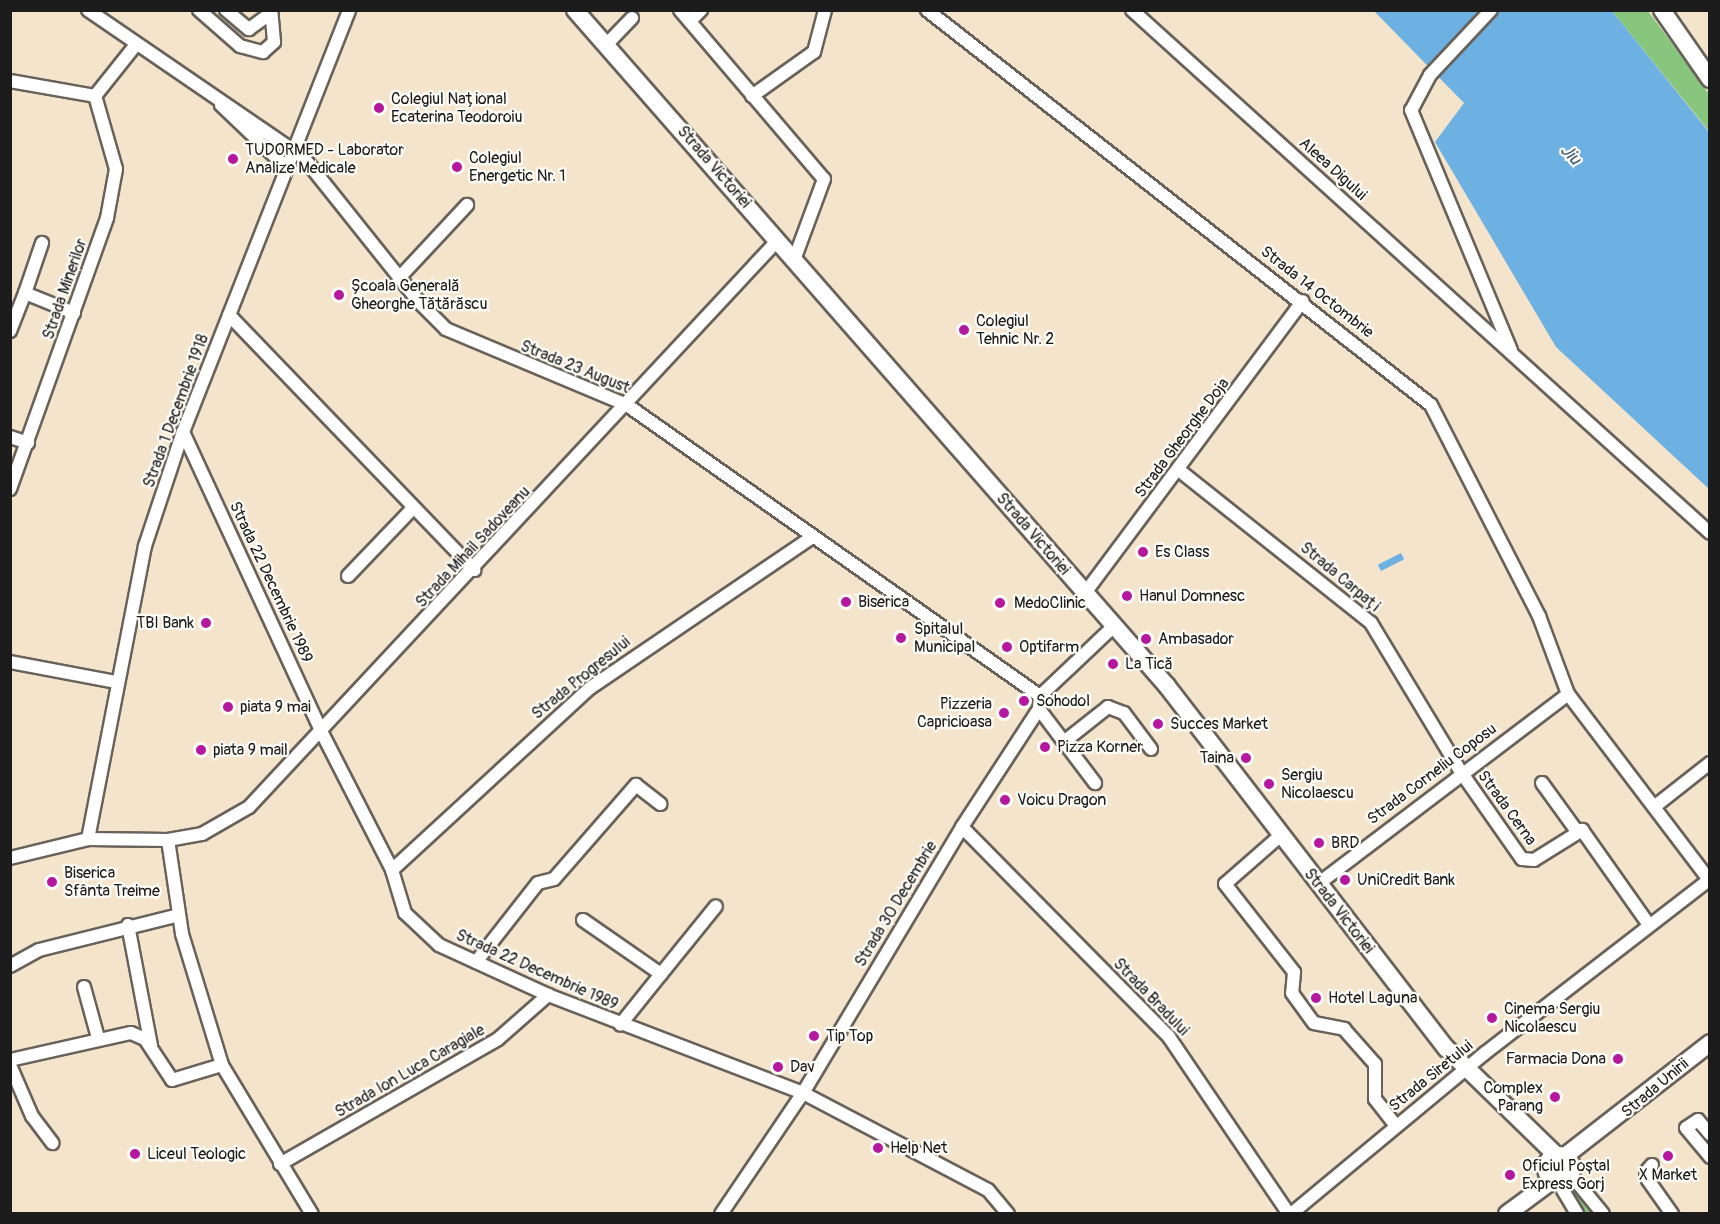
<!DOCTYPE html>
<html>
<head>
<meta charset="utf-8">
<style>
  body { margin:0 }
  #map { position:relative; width:1720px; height:1224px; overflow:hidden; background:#f4e4cc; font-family:Pangolin,sans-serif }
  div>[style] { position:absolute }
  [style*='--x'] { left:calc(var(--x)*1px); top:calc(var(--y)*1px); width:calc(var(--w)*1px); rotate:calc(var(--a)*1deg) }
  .green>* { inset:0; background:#88c67d }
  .water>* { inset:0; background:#6db0e2; transform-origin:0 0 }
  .roads { filter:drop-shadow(2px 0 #68625a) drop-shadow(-2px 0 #68625a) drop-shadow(0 2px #68625a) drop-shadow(0 -2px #68625a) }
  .minor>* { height:12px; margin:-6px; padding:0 6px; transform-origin:6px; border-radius:6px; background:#fff }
  .major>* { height:16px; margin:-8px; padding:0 8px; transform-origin:8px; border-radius:8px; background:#fff }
  .major>.ring { margin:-8px; padding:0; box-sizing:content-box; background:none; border:16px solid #fff; border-radius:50% }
  .dots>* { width:16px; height:16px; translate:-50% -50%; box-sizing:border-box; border:3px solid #fdfcf7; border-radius:50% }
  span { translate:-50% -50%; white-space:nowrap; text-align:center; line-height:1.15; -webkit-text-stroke:4.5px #fdfcf7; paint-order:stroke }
  .poi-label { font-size:16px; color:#1c1c1c }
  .left { translate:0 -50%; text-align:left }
  .right { translate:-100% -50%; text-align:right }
  .street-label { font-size:16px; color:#1c1c1c }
  .water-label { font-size:18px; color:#405f75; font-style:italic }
  .frame { position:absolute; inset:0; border:12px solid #1c1c1c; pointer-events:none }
</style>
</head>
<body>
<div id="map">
  <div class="green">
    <div style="clip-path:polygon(1612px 11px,1648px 11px,1709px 94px,1709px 131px)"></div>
    <div style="clip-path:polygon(1577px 1191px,1596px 1213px,1575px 1213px,1569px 1199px)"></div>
  </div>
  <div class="water">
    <div style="clip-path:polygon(1374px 11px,1612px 11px,1709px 132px,1709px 489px,1556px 347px,1435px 142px,1464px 103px)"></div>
    <div style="left:1401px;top:553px;width:7px;height:26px;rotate:63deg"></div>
  </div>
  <div class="roads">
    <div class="minor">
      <div style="--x:88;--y:10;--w:262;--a:34.4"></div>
      <div style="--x:304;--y:158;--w:183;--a:51.4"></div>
      <div style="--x:418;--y:301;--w:40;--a:45"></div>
      <div style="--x:446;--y:329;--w:196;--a:22.8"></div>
      <div style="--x:627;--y:405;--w:505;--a:35.17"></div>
      <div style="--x:199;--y:10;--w:55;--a:41.3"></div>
      <div style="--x:240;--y:46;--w:24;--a:15"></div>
      <div style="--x:263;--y:52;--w:15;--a:-42"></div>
      <div style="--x:274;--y:42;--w:32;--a:-95"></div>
      <div style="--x:226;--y:10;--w:30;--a:40"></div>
      <div style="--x:249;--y:29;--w:27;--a:-36"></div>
      <div style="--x:680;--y:10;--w:222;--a:49.6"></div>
      <div style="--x:824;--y:179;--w:86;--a:110.3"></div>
      <div style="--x:927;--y:10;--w:640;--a:38.09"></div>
      <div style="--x:1431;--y:405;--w:237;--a:62.9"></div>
      <div style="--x:1539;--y:616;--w:83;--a:69.6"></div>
      <div style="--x:1568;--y:694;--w:235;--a:52.8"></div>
      <div style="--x:1132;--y:10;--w:779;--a:42.14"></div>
      <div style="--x:1491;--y:10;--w:89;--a:133.2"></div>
      <div style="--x:1430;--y:75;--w:40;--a:118"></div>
      <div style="--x:1411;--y:110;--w:260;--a:67.4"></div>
      <div style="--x:690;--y:21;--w:16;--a:-45"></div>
      <div style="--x:605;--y:46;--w:39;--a:-46"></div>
      <div style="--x:10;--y:81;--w:86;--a:10"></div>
      <div style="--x:95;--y:96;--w:63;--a:-51.5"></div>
      <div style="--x:752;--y:96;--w:76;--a:-35.4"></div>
      <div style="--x:814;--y:52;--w:43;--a:-75.3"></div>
      <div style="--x:221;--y:105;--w:90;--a:43.6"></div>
      <div style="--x:399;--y:278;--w:100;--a:-47"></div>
      <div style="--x:25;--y:293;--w:53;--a:-71.2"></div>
      <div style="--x:229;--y:315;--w:354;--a:46.1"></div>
      <div style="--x:10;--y:331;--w:41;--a:-68.5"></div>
      <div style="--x:25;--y:293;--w:53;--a:22.2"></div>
      <div style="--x:183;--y:432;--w:329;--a:65.2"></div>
      <div style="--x:321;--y:731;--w:156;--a:62.9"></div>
      <div style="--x:392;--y:870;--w:45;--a:73.2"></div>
      <div style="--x:405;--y:913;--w:47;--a:43.3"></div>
      <div style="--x:439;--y:945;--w:120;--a:24.6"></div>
      <div style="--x:548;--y:995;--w:273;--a:21"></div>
      <div style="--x:803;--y:1093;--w:209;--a:27.7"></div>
      <div style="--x:988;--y:1190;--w:31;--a:50"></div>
      <div style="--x:10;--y:437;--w:19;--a:18"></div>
      <div style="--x:1180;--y:471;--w:244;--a:38.5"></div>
      <div style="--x:1371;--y:623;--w:174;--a:58.9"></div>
      <div style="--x:1461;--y:772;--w:106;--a:55"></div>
      <div style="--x:1522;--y:859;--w:12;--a:5"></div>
      <div style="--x:1534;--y:860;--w:57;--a:-32"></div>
      <div style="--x:1582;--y:830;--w:116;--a:54.8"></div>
      <div style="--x:10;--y:489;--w:288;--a:-70.3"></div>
      <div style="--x:107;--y:218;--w:50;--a:-79.6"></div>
      <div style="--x:116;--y:169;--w:76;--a:-106"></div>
      <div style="--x:348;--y:576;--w:94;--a:-46.3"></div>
      <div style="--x:1085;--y:593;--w:364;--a:-53.3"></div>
      <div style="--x:10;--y:662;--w:108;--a:10.7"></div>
      <div style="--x:1039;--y:709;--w:93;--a:52.9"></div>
      <div style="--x:1065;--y:741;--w:55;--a:-38.3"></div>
      <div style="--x:1108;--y:707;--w:17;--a:21"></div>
      <div style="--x:1124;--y:713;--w:45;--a:53.1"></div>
      <div style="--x:1542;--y:783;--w:58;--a:54.1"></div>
      <div style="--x:1654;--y:807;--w:71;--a:-38.2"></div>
      <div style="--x:962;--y:827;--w:295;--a:45.4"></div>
      <div style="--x:1169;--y:1037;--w:214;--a:55.9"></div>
      <div style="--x:1281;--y:835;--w:74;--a:138.8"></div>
      <div style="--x:1225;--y:884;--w:112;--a:51.9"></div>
      <div style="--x:1294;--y:972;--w:21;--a:95"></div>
      <div style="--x:1292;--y:993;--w:37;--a:54"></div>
      <div style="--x:1314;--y:1023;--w:31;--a:11"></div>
      <div style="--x:1344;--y:1029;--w:47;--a:48.5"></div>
      <div style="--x:1375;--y:1064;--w:35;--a:90"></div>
      <div style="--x:1375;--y:1099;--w:34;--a:52"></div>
      <div style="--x:88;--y:839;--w:298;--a:-79"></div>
      <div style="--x:145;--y:546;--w:120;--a:-71.6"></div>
      <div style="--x:183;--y:432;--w:453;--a:-68.5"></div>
      <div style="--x:168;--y:840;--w:95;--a:81.5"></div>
      <div style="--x:182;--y:934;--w:137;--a:73"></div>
      <div style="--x:222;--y:1065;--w:174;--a:58.9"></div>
      <div style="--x:10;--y:858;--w:80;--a:-13.7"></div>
      <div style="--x:88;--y:839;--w:80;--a:0.7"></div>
      <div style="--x:168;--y:840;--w:35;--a:-10"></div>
      <div style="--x:202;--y:834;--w:54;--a:-29.9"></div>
      <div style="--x:249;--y:807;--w:775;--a:-46.99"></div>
      <div style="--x:392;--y:870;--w:269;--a:-42.6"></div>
      <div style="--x:590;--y:688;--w:267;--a:-34.2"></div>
      <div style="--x:1318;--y:884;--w:314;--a:-37.2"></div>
      <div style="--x:583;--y:920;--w:95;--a:34.7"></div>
      <div style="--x:661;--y:974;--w:65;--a:128.8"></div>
      <div style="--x:128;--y:925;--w:123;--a:79.2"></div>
      <div style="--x:476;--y:962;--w:100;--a:-51.9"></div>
      <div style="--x:538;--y:883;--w:16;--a:-14"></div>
      <div style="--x:554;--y:879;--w:125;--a:-48.9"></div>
      <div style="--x:636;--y:785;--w:31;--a:38"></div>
      <div style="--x:10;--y:966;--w:33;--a:-29"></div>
      <div style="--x:39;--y:950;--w:144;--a:-14"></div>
      <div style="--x:661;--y:974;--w:87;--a:-51"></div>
      <div style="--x:84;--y:987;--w:53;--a:74.6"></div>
      <div style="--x:10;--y:1060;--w:124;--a:-12.6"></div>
      <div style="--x:131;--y:1033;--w:15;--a:23"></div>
      <div style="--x:145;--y:1039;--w:49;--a:56.6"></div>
      <div style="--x:172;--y:1080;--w:52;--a:-16.7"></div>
      <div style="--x:10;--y:1065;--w:56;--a:66.7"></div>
      <div style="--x:32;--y:1116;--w:34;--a:53"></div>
      <div style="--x:1710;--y:1134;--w:18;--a:-131"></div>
      <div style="--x:1698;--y:1120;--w:14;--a:146"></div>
      <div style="--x:1686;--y:1128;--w:38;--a:50"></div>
      <div style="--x:280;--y:1164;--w:251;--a:-29.8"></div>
      <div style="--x:498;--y:1039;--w:67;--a:-41.3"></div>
      <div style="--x:1652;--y:1165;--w:9;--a:131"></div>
      <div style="--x:1646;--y:1172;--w:8;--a:76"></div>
      <div style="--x:1648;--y:1180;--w:42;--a:54.8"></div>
      <div style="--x:1571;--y:1175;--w:50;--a:50.6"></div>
      <div style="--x:1558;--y:1182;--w:37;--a:59"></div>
      <div style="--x:721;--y:1214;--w:146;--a:-55.9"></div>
      <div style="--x:803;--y:1093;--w:310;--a:-59.1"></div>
      <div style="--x:962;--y:827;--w:141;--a:-56.9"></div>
      <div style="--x:1039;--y:709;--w:13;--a:-86"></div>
      <div style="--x:1040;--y:696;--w:102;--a:-43.4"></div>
      <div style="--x:1291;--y:1214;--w:252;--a:-39.7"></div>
      <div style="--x:1485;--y:1053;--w:283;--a:-37.7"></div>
    </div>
    <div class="major">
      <div style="--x:575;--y:10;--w:899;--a:48.79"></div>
      <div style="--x:1167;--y:686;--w:457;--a:52.4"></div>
      <div style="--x:1446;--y:1048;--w:153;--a:44.2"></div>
      <div style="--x:1662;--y:10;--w:84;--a:55.2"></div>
      <div class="ring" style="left:1546px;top:1155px;width:10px;height:10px"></div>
      <div style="--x:1565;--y:1156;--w:184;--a:-37.9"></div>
      <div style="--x:1507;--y:1214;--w:57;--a:-36.5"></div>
    </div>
  </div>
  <div class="dots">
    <div style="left:379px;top:108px;background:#b5179e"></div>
    <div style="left:233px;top:159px;background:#b5179e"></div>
    <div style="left:457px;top:167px;background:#b5179e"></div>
    <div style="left:339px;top:295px;background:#b5179e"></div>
    <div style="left:964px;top:330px;background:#b5179e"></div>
    <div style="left:1143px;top:552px;background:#b5179e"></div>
    <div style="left:1127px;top:596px;background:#b5179e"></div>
    <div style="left:846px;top:602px;background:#b5179e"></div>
    <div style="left:1000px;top:603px;background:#b5179e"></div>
    <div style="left:206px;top:623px;background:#b5179e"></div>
    <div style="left:901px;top:638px;background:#b5179e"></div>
    <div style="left:1146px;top:639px;background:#b5179e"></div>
    <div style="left:1007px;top:647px;background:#b5179e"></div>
    <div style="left:1113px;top:664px;background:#b5179e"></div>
    <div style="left:1024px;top:701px;background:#b5179e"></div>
    <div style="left:228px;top:707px;background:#b5179e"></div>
    <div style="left:1004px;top:713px;background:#b5179e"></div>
    <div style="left:1158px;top:724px;background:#b5179e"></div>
    <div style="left:1045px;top:747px;background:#b5179e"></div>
    <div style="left:201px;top:750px;background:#b5179e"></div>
    <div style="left:1246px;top:758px;background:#b5179e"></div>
    <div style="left:1269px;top:784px;background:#b5179e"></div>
    <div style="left:1005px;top:800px;background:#b5179e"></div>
    <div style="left:1319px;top:843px;background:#b5179e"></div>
    <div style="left:1345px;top:880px;background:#b5179e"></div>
    <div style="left:52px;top:882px;background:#b5179e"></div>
    <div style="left:1316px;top:998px;background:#b5179e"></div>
    <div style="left:1492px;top:1018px;background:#b5179e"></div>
    <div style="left:814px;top:1036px;background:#b5179e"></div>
    <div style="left:1618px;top:1059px;background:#b5179e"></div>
    <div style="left:778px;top:1067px;background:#b5179e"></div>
    <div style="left:1555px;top:1097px;background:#b5179e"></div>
    <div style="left:878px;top:1148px;background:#b5179e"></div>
    <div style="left:135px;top:1154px;background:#b5179e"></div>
    <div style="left:1668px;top:1156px;background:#b5179e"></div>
    <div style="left:1510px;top:1175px;background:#b5179e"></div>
  </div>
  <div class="poi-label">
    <span class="left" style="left:391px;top:108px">Colegiul Național<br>Ecaterina Teodoroiu</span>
    <span class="left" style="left:245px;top:159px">TUDORMED - Laborator<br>Analize Medicale</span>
    <span class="left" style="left:469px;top:167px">Colegiul<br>Energetic Nr. 1</span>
    <span class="left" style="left:351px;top:295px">Școala Generală<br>Gheorghe Tătărăscu</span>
    <span class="left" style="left:976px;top:330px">Colegiul<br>Tehnic Nr. 2</span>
    <span class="left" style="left:1155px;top:552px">Es Class</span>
    <span class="left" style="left:1139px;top:596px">Hanul Domnesc</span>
    <span class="left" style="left:858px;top:602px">Biserica</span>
    <span class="left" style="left:1014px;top:603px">MedoClinic</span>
    <span class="right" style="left:194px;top:623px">TBI Bank</span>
    <span class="left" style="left:914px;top:638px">Spitalul<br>Municipal</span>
    <span class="left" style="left:1158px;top:639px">Ambasador</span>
    <span class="left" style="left:1019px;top:647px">Optifarm</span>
    <span class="left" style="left:1125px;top:664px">La Tică</span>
    <span class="left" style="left:1036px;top:701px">Sohodol</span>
    <span class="right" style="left:992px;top:713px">Pizzeria<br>Capricioasa</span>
    <span class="left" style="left:240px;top:707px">piata 9 mai</span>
    <span class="left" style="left:1170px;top:724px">Succes Market</span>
    <span class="left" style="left:1057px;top:747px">Pizza Korner</span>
    <span class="left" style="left:213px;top:750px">piata 9 mail</span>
    <span class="right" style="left:1234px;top:758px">Taina</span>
    <span class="left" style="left:1281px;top:784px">Sergiu<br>Nicolaescu</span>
    <span class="left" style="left:1017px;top:800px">Voicu Dragon</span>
    <span class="left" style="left:1331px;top:843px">BRD</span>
    <span class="left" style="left:64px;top:882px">Biserica<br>Sfânta Treime</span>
    <span class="left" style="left:1357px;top:880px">UniCredit Bank</span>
    <span class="left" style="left:1328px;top:998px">Hotel Laguna</span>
    <span class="left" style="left:1504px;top:1018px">Cinema Sergiu<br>Nicolaescu</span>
    <span class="left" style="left:826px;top:1036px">Tip Top</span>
    <span class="right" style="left:1606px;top:1059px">Farmacia Dona</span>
    <span class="left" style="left:790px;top:1067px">Dav</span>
    <span class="right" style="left:1543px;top:1097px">Complex<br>Parang</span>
    <span class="left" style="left:890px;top:1148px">Help Net</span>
    <span class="left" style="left:147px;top:1154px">Liceul Teologic</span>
    <span class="left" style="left:1522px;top:1175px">Oficiul Poştal<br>Express Gorj</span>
    <span style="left:1668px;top:1175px">X Market</span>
  </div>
  <div class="street-label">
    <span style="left:714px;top:167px;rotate:49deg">Strada Victoriei</span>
    <span style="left:1333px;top:169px;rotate:42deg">Aleea Digului</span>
    <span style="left:65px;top:289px;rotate:-71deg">Strada Minerilor</span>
    <span style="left:1317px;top:292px;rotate:38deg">Strada 14 Octombrie</span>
    <span style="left:575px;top:367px;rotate:22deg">Strada 23 August</span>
    <span style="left:176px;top:411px;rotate:-70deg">Strada 1 Decembrie 1918</span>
    <span style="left:1182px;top:438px;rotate:-53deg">Strada Gheorghe Doja</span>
    <span style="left:1033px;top:534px;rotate:49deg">Strada Victoriei</span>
    <span style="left:473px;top:547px;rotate:-47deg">Strada Mihail Sadoveanu</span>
    <span style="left:1340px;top:577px;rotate:40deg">Strada Carpați</span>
    <span style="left:271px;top:582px;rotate:65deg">Strada 22 Decembrie 1989</span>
    <span style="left:581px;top:678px;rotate:-39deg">Strada Progresului</span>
    <span style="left:1432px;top:774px;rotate:-37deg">Strada Corneliu Coposu</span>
    <span style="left:1507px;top:808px;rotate:54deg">Strada Cerna</span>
    <span style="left:896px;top:904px;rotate:-59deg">Strada 30 Decembrie</span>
    <span style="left:1339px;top:911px;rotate:52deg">Strada Victoriei</span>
    <span style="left:537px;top:970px;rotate:24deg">Strada 22 Decembrie 1989</span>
    <span style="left:1151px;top:997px;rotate:46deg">Strada Bradului</span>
    <span style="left:410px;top:1071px;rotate:-30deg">Strada Ion Luca Caragiale</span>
    <span style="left:1431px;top:1076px;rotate:-39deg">Strada Siretului</span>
    <span style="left:1655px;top:1088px;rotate:-40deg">Strada Unirii</span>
  </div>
  <div class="water-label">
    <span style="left:1570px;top:155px;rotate:46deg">Jiu</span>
  </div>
  <div class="frame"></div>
</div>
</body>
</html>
